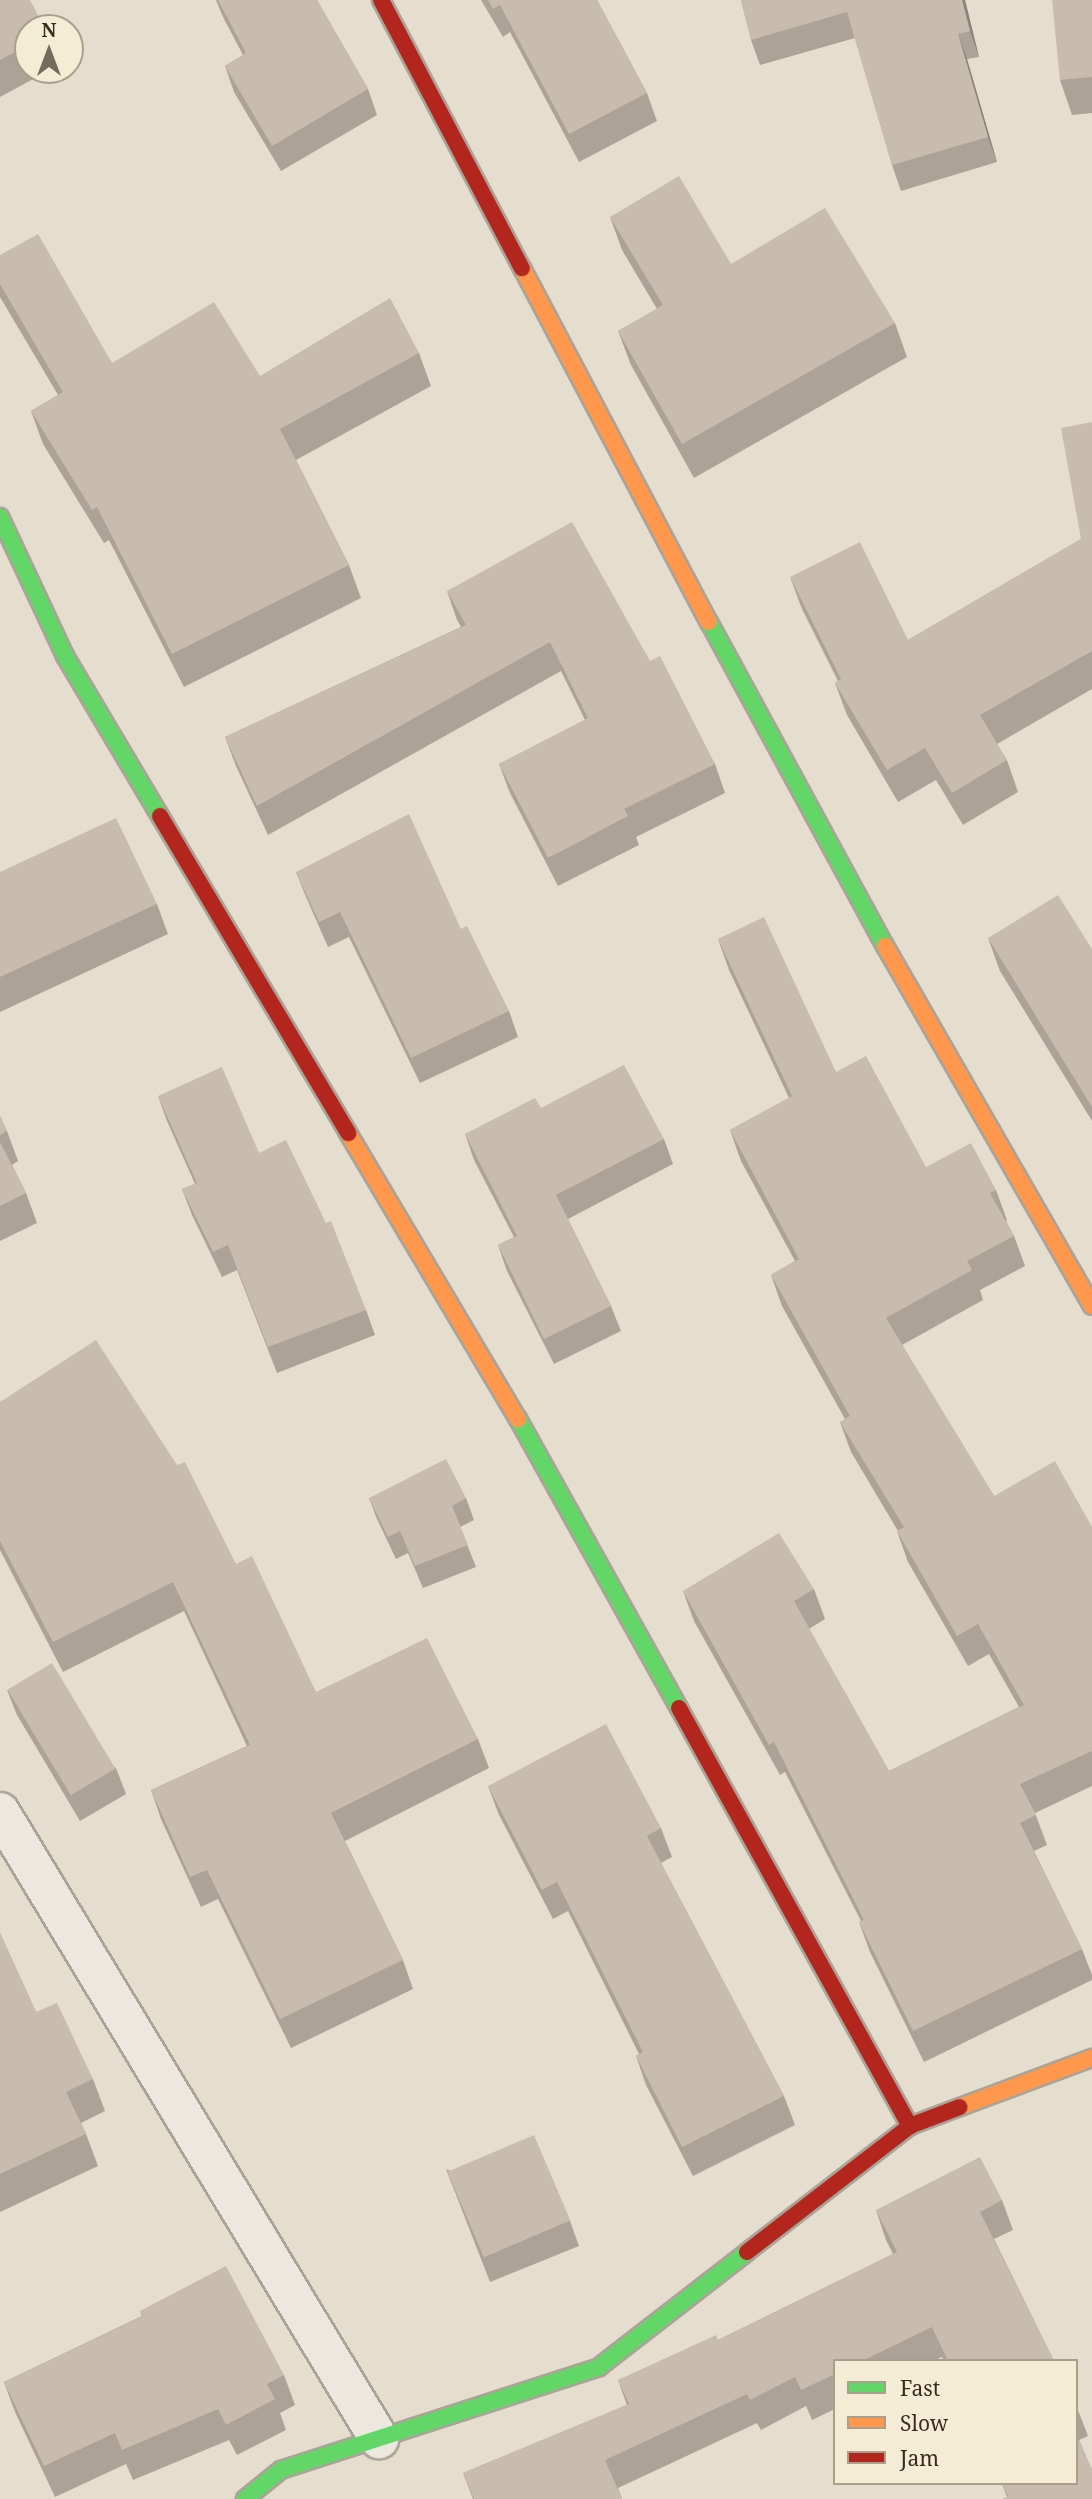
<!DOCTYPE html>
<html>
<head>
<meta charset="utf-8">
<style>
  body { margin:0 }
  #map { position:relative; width:1092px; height:2499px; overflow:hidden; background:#e5dece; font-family:"Noto Serif",serif }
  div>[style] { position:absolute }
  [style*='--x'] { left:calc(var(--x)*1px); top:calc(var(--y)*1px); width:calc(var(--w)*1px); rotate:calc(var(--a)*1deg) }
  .roads { filter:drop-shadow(2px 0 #aaa397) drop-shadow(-2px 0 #aaa397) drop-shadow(0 2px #aaa397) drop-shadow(0 -2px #aaa397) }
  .street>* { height:38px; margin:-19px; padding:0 19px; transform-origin:19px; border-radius:19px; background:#ede8df }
  .fast>* { height:16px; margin:-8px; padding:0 8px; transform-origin:8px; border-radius:8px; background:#63d668 }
  .slow>* { height:16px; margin:-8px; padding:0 8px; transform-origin:8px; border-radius:8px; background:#ff974d }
  .jam>* { height:16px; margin:-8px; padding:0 8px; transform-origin:8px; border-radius:8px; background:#b3261e }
  .wall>* { inset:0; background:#aca296 }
  .shaded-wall>* { inset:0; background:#8c847a }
  .building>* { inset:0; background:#c8bcaf; transform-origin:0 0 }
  span { translate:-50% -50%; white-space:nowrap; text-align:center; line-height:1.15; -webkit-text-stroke:7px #f5ecd5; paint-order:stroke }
  .legend { position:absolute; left:833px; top:2359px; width:245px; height:126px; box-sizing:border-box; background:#f5ecd5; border:2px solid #aa9f8c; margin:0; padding:9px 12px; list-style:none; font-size:21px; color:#392c1f }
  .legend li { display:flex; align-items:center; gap:14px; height:35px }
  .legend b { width:35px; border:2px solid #aa9f8c }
  .north { position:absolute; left:14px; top:14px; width:70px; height:70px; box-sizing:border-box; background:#f5ecd5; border:2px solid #aa9f8c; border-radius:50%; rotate:0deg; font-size:19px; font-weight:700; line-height:28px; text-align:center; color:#392c1f }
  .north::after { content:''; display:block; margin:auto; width:24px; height:32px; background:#756a5c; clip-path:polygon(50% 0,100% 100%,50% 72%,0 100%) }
</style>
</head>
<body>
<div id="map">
  <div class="roads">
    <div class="street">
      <div style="--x:0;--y:1812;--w:733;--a:58.85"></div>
    </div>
    <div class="fast">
      <div style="--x:0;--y:517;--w:153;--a:64.9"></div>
      <div style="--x:65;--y:656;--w:186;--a:59.3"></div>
      <div style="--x:709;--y:622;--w:369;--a:61.5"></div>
      <div style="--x:518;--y:1419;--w:331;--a:60.9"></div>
      <div style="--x:245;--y:2499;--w:46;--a:-38.9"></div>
      <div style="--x:281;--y:2470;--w:334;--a:-17.9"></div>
      <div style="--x:599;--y:2367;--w:187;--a:-37.8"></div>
    </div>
    <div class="slow">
      <div style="--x:522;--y:268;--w:400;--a:62.2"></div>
      <div style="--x:885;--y:946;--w:415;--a:60.1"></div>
      <div style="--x:348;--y:1133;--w:333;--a:59.3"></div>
      <div style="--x:960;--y:2107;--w:141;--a:-20.4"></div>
    </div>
    <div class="jam">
      <div style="--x:381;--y:0;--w:303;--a:62.3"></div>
      <div style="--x:160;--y:816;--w:369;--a:59.3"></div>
      <div style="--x:679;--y:1708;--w:478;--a:61.1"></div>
      <div style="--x:747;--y:2252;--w:206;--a:-37.7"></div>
      <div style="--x:910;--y:2126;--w:53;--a:-20.8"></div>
    </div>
  </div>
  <div class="wall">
    <div style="clip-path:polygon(0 0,28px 28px,28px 70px,50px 70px,0 97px)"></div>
    <div style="clip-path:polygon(216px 0,317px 0,368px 89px,377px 115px,281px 171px,234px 92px,225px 66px,243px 55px,223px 17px)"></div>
    <div style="clip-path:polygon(481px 0,597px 0,647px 93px,657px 121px,579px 162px,510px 32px,503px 37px)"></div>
    <div style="clip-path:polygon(741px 0,965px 0,979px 57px,967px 59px,997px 162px,901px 191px,892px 165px,855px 38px,760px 65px,751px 40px)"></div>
    <div style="clip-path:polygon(1092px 0,1092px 113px,1072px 115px,1060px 80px)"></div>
    <div style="clip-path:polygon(610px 217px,731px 264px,895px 323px,907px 357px,694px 478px,631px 365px,618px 331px,657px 309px,622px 250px)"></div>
    <div style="clip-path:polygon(0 255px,112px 363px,260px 376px,419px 353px,431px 386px,296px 460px,349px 565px,361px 598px,184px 687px,109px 540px,104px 543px,43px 444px,31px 411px,58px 395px,0 297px)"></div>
    <div style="clip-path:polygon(1092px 422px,1092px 689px,997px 744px,1007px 760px,1018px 792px,963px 825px,936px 780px,898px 802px,847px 715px,835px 683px,838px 681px,802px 609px,790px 577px,908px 640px,1081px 539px)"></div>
    <div style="clip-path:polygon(447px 591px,650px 661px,715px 764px,725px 793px,636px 837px,639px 845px,558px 886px,510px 793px,499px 764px,585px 720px,561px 671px,268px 835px,236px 766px,225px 737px,461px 627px,457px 620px)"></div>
    <div style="clip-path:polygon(0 872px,157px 904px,168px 934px,0 1012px)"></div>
    <div style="clip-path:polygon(296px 872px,461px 929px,509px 1011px,518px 1037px,420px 1083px,349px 937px,328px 947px,306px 897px)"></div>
    <div style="clip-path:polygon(988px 938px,1092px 949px,1092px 1121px,1000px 971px)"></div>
    <div style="clip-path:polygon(718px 939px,836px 1072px,926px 1167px,996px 1190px,1007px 1220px,1006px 1221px,1014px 1236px,1025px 1266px,980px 1290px,983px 1300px,902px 1345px,994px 1496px,1092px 1527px,1092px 1786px,1035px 1813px,1047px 1845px,1034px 1851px,1082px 1949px,1092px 1975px,1092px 1980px,924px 2062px,870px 1952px,859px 1922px,861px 1921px,785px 1772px,780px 1775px,694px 1621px,683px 1591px,814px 1589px,825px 1619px,809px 1629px,889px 1771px,1019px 1707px,989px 1654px,968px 1666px,908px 1562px,897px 1531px,898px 1531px,851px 1452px,840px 1422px,845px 1419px,782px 1306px,771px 1275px,795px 1261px,741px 1161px,730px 1130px,789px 1098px,729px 970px)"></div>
    <div style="clip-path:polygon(158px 1096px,259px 1153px,366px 1310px,375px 1335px,277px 1373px,237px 1270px,222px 1277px,192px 1215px,182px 1189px,195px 1184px,167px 1121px)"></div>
    <div style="clip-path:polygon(541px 1108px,664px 1139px,673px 1164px,568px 1219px,611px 1306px,621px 1331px,554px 1364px,507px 1271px,498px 1245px,514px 1237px,474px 1160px,465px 1134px)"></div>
    <div style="clip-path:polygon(0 1116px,7px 1131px,18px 1161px,12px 1165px,26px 1193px,37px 1223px,0 1241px)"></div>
    <div style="clip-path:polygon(0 1402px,236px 1564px,316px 1692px,478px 1739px,489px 1768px,345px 1841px,403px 1960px,413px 1989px,291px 2048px,218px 1899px,201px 1907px,161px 1819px,151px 1790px,247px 1746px,184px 1611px,63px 1672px,0 1550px)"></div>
    <div style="clip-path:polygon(369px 1498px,466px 1498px,474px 1520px,460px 1527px,476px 1567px,423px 1588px,408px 1553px,396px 1559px,377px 1519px)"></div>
    <div style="clip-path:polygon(7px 1690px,116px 1768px,126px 1794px,80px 1821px,17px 1715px)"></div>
    <div style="clip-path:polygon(488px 1786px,661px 1828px,672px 1857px,661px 1863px,784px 2096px,795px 2125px,693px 2176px,646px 2085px,636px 2056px,639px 2054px,568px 1911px,553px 1919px,499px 1815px)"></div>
    <div style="clip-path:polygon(0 1933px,36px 2012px,93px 2079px,105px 2111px,81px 2123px,86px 2134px,98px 2166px,0 2212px)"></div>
    <div style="clip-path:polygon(446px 2169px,570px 2221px,579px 2246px,490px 2282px)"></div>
    <div style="clip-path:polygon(1002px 2200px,1013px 2230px,994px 2239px,1054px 2361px,944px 2361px,942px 2357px,934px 2361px,835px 2361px,835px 2409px,812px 2420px,806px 2406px,761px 2430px,757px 2423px,618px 2488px,622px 2499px,473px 2499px,463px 2473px,627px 2405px,618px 2380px,718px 2340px,893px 2254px,886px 2240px,876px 2210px)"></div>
    <div style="clip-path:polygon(140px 2311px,284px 2375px,295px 2405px,280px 2413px,286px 2430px,237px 2455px,229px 2440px,133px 2480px,126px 2464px,55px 2497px,15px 2412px,4px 2382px,142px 2316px)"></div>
    <div style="clip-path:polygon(1076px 2405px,1088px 2436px,1079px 2440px,1092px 2470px,1092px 2499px,1003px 2499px,1007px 2497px,1002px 2484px,1003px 2483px,1076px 2483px)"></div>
  </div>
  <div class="shaded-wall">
    <div style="clip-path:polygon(962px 0,965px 0,979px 57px,970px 31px)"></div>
    <div style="clip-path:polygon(958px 34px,967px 59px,997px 162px,988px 137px)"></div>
  </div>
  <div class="building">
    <div style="clip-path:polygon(0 0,30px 0,45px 28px,28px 28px,28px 45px,0 60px)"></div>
    <div style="clip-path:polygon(218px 0,317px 0,368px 89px,272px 146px,225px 66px,246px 53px)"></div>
    <div style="clip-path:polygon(488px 0,597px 0,647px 93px,569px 134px,500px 5px,493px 9px)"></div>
    <div style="clip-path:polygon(741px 0,962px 0,970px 31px,958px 34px,988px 137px,892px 165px,847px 12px,751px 40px)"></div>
    <div style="clip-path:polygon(1052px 0,1092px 0,1092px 77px,1060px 80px)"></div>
    <div style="clip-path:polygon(679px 176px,731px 264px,825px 208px,895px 323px,682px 444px,618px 331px,663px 305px,610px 217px)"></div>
    <div style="clip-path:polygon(38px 234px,112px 363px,214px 302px,260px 376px,390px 298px,419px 353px,280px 429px,349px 565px,172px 654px,97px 507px,92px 510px,31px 411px,63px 392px,0 284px,0 255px)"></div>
    <div style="clip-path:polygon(1092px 422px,1092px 651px,980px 715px,1007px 760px,952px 793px,925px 748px,887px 770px,835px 683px,841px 679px,790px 577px,860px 542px,908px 640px,1081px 539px,1061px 428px)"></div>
    <div style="clip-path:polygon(572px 522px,650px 661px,660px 656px,715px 764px,624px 809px,628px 816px,548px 858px,499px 764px,588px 718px,550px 642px,257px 806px,225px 737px,466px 625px,447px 591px)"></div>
    <div style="clip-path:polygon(409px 814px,461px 929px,467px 926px,509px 1011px,411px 1058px,340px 912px,319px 922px,296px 872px)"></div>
    <div style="clip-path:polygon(116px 818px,157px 904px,0 977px,0 872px)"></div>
    <div style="clip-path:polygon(1058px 895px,1092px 949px,1092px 1107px,988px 938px)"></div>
    <div style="clip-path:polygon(764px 917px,836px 1072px,866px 1056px,926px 1167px,971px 1143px,996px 1190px,990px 1193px,1014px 1236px,967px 1261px,972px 1270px,886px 1318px,994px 1496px,1055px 1461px,1092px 1527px,1092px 1751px,1020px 1784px,1036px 1815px,1020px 1823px,1082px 1949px,913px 2031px,859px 1922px,864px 1920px,774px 1742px,769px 1745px,683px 1591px,779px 1533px,814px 1589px,794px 1601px,889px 1771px,1024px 1705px,978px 1624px,957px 1636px,897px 1531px,904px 1527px,840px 1422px,850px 1416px,771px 1275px,799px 1259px,730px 1130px,792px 1096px,718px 939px)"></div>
    <div style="clip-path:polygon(624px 1065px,664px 1139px,556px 1195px,611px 1306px,544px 1339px,498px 1245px,517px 1236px,465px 1134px,535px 1098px,541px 1108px)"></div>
    <div style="clip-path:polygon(222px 1067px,259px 1153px,286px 1140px,326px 1223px,331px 1221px,366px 1310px,268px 1347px,228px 1245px,213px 1252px,182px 1189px,197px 1183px,158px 1096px)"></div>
    <div style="clip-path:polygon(0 1116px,7px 1131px,0 1135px)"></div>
    <div style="clip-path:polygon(0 1142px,26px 1193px,0 1206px)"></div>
    <div style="clip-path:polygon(96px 1340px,177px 1465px,185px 1462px,236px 1564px,252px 1556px,316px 1692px,427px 1638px,478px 1739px,331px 1813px,403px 1960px,280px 2019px,207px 1870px,190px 1877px,151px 1790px,250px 1745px,173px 1582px,53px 1642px,0 1541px,0 1402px)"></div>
    <div style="clip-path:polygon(446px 1459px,466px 1498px,452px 1506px,468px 1545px,415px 1566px,400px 1531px,388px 1537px,369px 1498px)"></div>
    <div style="left:52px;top:1663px;width:123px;height:52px;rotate:59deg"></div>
    <div style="clip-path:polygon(606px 1724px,661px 1828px,647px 1836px,784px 2096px,682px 2147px,636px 2056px,643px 2052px,557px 1882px,542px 1890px,488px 1786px)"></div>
    <div style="clip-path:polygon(0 1933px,36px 2012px,57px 2003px,93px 2079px,66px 2092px,86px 2134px,0 2174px)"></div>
    <div style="left:534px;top:2135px;width:93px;height:94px;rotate:67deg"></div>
    <div style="clip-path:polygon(980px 2157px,1002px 2200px,980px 2212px,1054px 2361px,948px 2361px,932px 2327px,862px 2361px,835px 2361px,835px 2374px,801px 2390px,795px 2377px,750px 2400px,747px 2394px,605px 2460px,622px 2499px,474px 2499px,463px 2473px,629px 2404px,618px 2380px,716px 2335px,718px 2340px,897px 2252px,876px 2210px)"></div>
    <div style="clip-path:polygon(226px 2266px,284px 2375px,267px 2384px,275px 2399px,226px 2425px,218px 2409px,122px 2450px,115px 2433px,44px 2466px,4px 2382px,143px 2316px,140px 2311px)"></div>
    <div style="clip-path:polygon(1076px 2434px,1092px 2470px,1092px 2499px,1003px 2499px,1008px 2496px,1002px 2484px,1003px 2483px,1076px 2483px)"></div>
  </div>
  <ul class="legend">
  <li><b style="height:9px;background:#63d668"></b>Fast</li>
  <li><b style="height:9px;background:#ff974d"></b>Slow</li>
  <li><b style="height:9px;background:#b3261e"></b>Jam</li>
  </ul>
  <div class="north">N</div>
</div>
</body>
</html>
